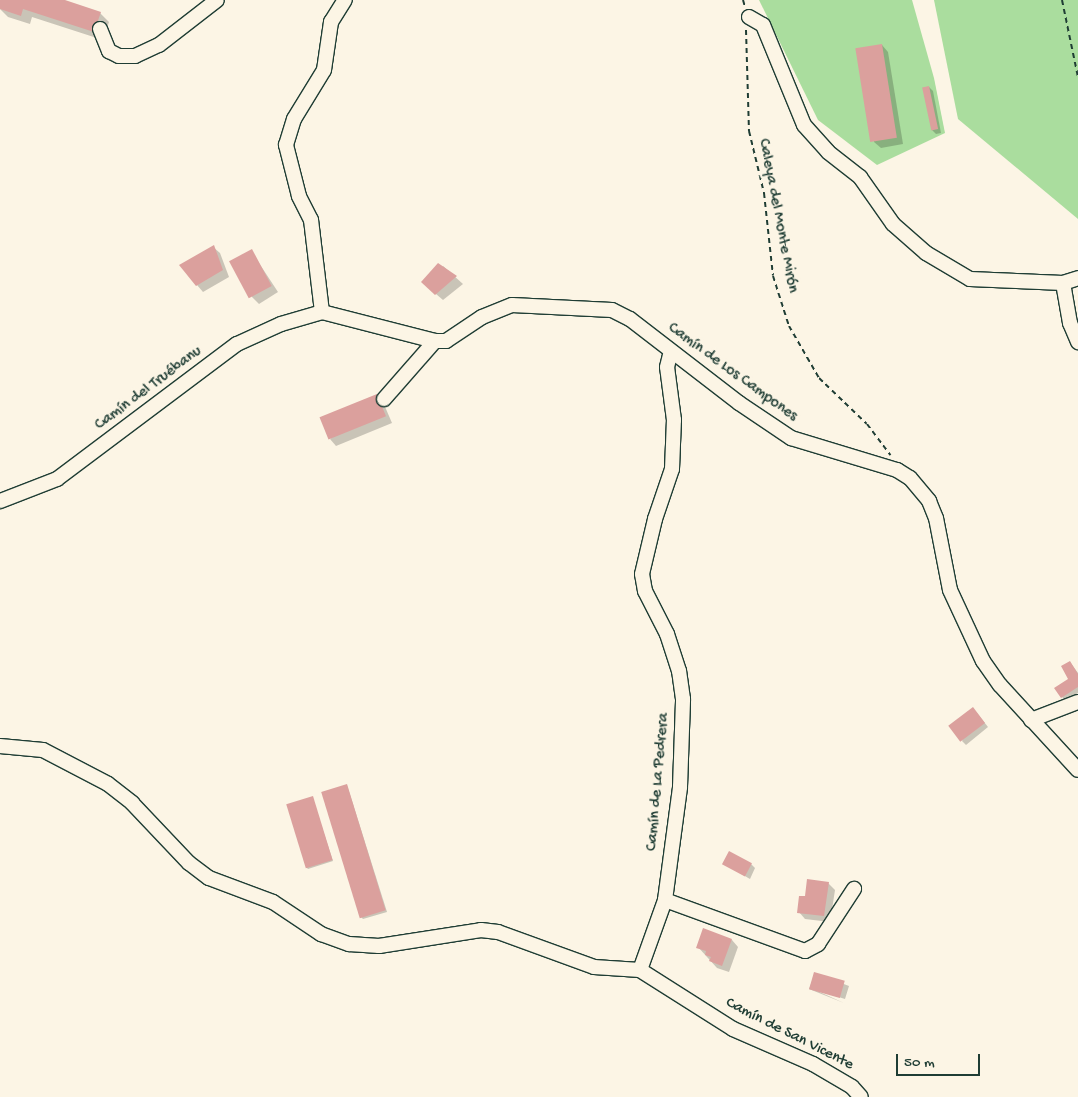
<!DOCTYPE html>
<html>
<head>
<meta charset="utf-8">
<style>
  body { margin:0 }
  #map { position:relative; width:1078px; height:1097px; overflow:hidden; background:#fcf5e5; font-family:"Gochi Hand",sans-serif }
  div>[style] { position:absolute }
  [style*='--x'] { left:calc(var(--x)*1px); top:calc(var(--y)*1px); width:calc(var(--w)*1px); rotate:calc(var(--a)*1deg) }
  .green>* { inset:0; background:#aadd9e }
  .shadow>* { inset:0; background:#0003 }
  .building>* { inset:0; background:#dba09d; transform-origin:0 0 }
  .path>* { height:2px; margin-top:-1px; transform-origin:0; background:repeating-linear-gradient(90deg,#1f3d34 0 5px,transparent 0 9px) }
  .roads { filter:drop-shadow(1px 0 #1f3d34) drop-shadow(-1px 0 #1f3d34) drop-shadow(0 1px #1f3d34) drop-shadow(0 -1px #1f3d34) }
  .minor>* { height:14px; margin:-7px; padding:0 7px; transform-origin:7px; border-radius:7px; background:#fcf5e5 }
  span { translate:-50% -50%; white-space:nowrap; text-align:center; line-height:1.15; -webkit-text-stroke:5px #fcf5e5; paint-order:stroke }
  .street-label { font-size:16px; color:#1f3d34 }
  .scale { position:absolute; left:896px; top:1054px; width:84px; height:22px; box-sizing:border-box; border:2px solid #1f3d34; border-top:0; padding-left:6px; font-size:15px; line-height:18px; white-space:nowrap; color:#1f3d34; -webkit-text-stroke:4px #fcf5e5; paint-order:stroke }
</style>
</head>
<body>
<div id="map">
  <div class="green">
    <div style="clip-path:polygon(759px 0,912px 0,934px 78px,945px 133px,877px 165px,818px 120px)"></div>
    <div style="clip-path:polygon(934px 0,1078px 0,1078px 219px,958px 119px)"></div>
  </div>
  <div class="shadow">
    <div style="clip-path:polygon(1px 0,61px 0,100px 13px,109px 22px,103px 40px,32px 17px,30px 24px,8px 17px,0 9px)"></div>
    <div style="clip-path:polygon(882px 45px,888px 52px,903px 144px,881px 148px,874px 142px)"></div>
    <div style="clip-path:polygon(929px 87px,933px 91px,941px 133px,936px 134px,932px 130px)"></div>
    <div style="clip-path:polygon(213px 247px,220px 253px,229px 277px,203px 292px,197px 285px)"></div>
    <div style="clip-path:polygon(251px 251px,278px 292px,259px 304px,252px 297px)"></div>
    <div style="clip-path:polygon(443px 266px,463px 284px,443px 300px,429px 288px)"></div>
    <div style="clip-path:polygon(383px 402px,392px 423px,336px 446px,330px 439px)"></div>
    <div style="clip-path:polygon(1070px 662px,1078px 673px,1078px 693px,1066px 701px,1062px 697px,1070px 679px)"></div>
    <div style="clip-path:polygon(977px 713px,988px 727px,966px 745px,962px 741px)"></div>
    <div style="clip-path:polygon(347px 785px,387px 912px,363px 919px,361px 917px)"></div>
    <div style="clip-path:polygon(312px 797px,333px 861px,308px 869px,306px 867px)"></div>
    <div style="clip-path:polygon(724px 864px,751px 864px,755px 868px,750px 879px)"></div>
    <div style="clip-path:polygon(828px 883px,835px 890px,830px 922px,805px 919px,799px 912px,806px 898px)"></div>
    <div style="clip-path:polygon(732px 940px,738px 947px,729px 972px,717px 968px,698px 947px)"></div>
    <div style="clip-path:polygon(815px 973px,849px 986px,845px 999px,813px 989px,844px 1003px,809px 989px)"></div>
  </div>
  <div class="building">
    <div style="clip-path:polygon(0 0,65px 0,101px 12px,94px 32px,23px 9px,21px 16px,0 9px)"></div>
    <div style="left:882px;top:44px;width:95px;height:27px;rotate:81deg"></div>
    <div style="left:929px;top:86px;width:44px;height:7px;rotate:78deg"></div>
    <div style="clip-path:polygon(214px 245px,223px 270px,196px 286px,179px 265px)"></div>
    <div style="left:252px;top:249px;width:42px;height:26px;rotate:62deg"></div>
    <div style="clip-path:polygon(438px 263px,457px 276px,435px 295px,421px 282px)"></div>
    <div style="left:377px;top:394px;width:24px;height:62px;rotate:68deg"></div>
    <div style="clip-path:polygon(1070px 661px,1078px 674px,1078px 687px,1061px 698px,1054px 688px,1068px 679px,1061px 666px)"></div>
    <div style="left:973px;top:707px;width:20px;height:31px;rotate:53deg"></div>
    <div style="left:347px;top:784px;width:132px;height:27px;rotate:73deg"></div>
    <div style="left:313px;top:796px;width:67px;height:28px;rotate:73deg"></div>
    <div style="left:729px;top:851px;width:26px;height:15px;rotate:28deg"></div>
    <div style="clip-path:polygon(807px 879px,829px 882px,824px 916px,797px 913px,799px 896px,805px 896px)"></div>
    <div style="clip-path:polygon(703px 928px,732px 939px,722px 966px,709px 961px,711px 957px,705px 955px,706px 951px,696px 948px)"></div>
    <div style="left:814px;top:972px;width:32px;height:18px;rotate:16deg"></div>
  </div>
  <div class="path">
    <div style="--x:743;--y:0;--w:7;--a:74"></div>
    <div style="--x:1062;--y:0;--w:79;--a:78.3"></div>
    <div style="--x:746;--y:30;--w:101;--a:88.3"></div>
    <div style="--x:749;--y:131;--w:64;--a:76.4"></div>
    <div style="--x:764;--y:193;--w:83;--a:83.8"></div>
    <div style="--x:773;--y:276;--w:52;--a:72.3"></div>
    <div style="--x:789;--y:326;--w:60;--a:60"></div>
    <div style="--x:819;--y:378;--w:66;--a:43.8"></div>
    <div style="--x:867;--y:424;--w:39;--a:53"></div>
  </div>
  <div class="roads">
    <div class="minor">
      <div style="--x:749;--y:17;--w:16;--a:30"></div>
      <div style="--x:763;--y:25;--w:108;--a:67.7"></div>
      <div style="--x:804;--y:125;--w:36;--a:48"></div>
      <div style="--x:828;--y:152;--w:41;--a:38"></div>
      <div style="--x:860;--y:177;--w:57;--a:54.9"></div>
      <div style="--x:893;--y:224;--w:44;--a:41.3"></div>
      <div style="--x:926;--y:253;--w:51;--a:30.6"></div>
      <div style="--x:970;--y:279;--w:93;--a:2.5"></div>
      <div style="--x:1063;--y:283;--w:16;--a:-18"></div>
      <div style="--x:100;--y:29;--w:24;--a:68"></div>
      <div style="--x:109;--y:51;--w:11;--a:27"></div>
      <div style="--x:119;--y:56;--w:16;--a:0"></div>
      <div style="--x:135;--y:56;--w:26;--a:-25"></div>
      <div style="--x:159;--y:45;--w:73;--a:-37.8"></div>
      <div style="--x:1063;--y:283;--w:41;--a:80.1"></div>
      <div style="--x:1070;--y:323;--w:21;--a:67"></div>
      <div style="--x:322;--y:312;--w:117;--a:14.4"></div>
      <div style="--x:435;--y:341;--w:11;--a:0"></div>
      <div style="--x:446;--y:341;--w:43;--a:-33.7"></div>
      <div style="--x:482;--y:317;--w:32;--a:-22"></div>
      <div style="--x:512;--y:305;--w:100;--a:2.9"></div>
      <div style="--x:612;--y:310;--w:20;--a:27"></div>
      <div style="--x:630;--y:319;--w:138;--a:37.6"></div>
      <div style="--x:739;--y:403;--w:63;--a:33.9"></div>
      <div style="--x:791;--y:438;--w:111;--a:16.8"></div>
      <div style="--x:897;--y:470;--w:15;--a:32"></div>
      <div style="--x:910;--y:478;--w:30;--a:50"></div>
      <div style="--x:929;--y:501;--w:18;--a:68"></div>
      <div style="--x:936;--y:518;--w:73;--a:79"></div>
      <div style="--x:950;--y:590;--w:78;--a:65.1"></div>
      <div style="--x:983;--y:661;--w:29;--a:55"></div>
      <div style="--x:1000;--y:685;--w:115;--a:47.5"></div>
      <div style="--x:322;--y:312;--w:93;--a:-96.8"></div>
      <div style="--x:311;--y:220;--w:27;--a:-117"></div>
      <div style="--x:299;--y:196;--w:53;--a:-104.3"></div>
      <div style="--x:286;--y:145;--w:27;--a:-73"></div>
      <div style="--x:294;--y:119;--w:57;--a:-58.5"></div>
      <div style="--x:324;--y:70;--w:49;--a:-81.7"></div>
      <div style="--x:331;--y:22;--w:26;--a:-58"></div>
      <div style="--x:384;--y:399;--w:77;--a:-48.7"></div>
      <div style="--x:0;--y:501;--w:61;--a:-21.1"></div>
      <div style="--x:57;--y:479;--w:225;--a:-36.9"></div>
      <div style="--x:237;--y:344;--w:48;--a:-24.4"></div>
      <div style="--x:281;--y:324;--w:43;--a:-16.3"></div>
      <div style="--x:1031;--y:720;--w:50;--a:-21"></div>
      <div style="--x:0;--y:746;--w:43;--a:5.3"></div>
      <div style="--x:43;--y:750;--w:73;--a:27.6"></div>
      <div style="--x:108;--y:784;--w:31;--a:38"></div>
      <div style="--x:132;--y:803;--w:83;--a:46.5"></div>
      <div style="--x:189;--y:863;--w:25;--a:37"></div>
      <div style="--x:209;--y:878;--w:68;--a:20.6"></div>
      <div style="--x:273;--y:902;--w:58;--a:33.7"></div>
      <div style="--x:321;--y:934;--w:30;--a:20"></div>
      <div style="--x:349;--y:944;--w:30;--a:4"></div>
      <div style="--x:379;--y:946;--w:103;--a:-8.9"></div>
      <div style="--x:481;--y:930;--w:17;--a:7"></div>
      <div style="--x:498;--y:932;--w:102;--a:20"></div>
      <div style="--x:594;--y:967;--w:46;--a:3.7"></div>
      <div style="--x:640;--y:970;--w:110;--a:32.4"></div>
      <div style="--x:733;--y:1029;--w:87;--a:23.6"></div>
      <div style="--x:813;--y:1064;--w:45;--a:30.5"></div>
      <div style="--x:852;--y:1087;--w:13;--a:48"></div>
      <div style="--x:665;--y:900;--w:149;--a:20"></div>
      <div style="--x:805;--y:951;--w:15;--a:-28"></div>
      <div style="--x:818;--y:944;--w:66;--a:-56.8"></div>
      <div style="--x:640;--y:970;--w:74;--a:-70.3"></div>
      <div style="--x:665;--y:900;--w:114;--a:-82.4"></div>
      <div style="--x:680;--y:787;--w:88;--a:-88"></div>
      <div style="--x:683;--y:699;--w:28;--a:-98"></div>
      <div style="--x:679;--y:671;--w:39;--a:-108"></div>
      <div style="--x:667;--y:634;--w:48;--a:-117.1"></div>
      <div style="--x:645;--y:591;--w:17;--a:-100"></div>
      <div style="--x:642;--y:574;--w:57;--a:-76.7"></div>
      <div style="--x:655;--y:519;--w:53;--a:-71.2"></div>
      <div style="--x:672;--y:469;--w:49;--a:-87.7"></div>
      <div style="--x:674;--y:420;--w:53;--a:-97.5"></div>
      <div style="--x:667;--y:367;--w:16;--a:-76"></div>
    </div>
  </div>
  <div class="street-label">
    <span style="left:777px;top:216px;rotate:79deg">Caleya del Monte Mirón</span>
    <span style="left:732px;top:373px;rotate:36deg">Camín de Los Campones</span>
    <span style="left:149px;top:389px;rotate:-37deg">Camín del Truébanu</span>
    <span style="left:659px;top:782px;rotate:-85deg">Camín de La Pedrera</span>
    <span style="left:789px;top:1035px;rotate:27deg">Camín de San Vicente</span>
  </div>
  <div class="scale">50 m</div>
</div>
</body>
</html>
